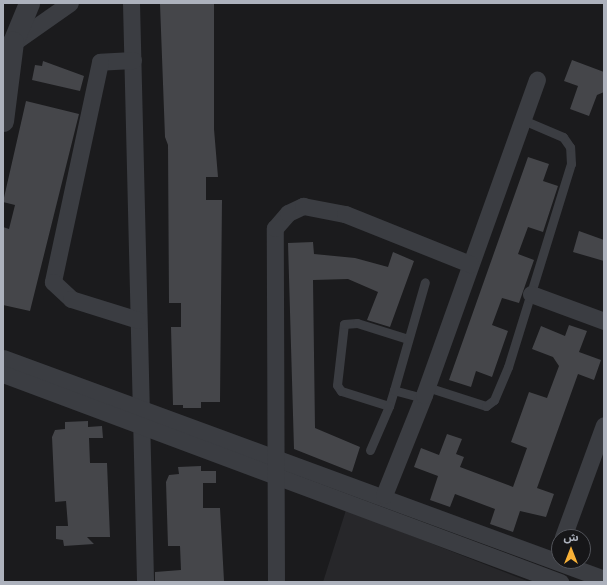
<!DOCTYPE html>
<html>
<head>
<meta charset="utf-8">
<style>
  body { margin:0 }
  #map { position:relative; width:607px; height:585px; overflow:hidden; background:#1b1b1d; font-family:"Varela Round","Noto Sans Arabic",sans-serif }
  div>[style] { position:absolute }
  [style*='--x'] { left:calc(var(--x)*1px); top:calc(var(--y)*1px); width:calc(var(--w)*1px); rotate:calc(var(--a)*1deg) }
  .built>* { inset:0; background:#27272a }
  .building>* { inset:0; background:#45464a }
  .service>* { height:9px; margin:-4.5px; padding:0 4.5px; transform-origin:4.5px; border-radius:4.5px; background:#3b3d42 }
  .minor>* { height:17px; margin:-8.5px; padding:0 8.5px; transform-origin:8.5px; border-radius:8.5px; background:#3b3d42 }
  .tertiary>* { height:21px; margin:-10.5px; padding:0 10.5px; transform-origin:10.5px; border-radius:10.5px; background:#3b3d42 }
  span { translate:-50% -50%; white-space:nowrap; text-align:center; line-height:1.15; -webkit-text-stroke:3px #161618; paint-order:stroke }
  .frame { position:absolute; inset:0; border:4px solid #adb2bd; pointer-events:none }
  .north { position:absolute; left:551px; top:529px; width:40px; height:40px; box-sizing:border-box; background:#161618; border:1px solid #52545a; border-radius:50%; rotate:0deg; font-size:11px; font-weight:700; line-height:16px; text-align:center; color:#adb2bd }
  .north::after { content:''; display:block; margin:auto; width:14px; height:18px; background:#f8b137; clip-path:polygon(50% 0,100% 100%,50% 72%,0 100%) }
</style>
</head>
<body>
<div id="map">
  <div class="built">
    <div style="clip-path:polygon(346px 510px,530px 582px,531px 582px,323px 582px)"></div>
  </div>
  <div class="building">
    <div style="clip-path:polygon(214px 3px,214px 129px,218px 177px,206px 177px,206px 200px,222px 200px,220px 402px,201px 402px,201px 408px,183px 408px,183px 405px,173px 405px,171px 327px,181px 327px,181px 303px,169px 303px,168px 145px,165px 137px,160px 4px)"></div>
    <div style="clip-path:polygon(572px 60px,604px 72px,604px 92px,597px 95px,589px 116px,570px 109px,578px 86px,564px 81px)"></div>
    <div style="clip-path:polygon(43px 61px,84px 76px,80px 91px,32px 80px,35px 65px,42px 66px)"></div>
    <div style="clip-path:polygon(26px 101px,79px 114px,30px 311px,3px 305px,3px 227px,9px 229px,15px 205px,3px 202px)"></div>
    <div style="clip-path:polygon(528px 157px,549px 164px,543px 181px,558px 186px,543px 232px,528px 227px,518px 254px,534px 260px,519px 303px,502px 298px,492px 325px,508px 331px,492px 377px,476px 371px,471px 387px,449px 380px)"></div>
    <div style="clip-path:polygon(579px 231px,604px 240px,604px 261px,573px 252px)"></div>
    <div style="clip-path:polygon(313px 242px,314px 254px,355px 258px,388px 267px,393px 252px,414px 261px,390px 327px,367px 320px,378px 292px,348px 279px,313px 280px,315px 428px,360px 447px,352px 472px,294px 449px,288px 243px)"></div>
    <div style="clip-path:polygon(569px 325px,587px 331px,579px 352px,601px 360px,594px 380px,578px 374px,537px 488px,554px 494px,546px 517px,520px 511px,513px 532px,490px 524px,495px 509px,455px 494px,450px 507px,430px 500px,438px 476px,414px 467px,421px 448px,439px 455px,447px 434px,462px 439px,456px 454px,464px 457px,460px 467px,513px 487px,527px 448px,511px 442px,529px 392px,547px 398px,559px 366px,553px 357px,532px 349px,541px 326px,565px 336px)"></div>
    <div style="clip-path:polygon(88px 421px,88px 427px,102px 426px,103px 438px,89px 438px,90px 463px,107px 463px,110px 537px,87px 537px,94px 544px,64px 546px,63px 540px,56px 539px,56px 526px,68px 526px,66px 501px,55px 502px,52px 437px,55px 430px,65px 429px,65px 422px)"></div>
    <div style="clip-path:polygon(201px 466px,201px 471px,216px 471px,216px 483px,203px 483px,203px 508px,220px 508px,224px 581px,155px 582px,155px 572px,181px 570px,180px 546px,168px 546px,166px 482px,169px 475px,179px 474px,178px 467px)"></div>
  </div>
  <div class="service">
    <div style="--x:427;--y:387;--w:62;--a:17.9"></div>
    <div style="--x:486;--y:406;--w:10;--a:-37"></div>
    <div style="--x:494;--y:400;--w:36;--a:-67"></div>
    <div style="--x:508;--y:367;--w:213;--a:-72.8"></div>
    <div style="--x:571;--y:164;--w:17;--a:-93"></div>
    <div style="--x:570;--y:147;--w:12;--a:-125"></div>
    <div style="--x:563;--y:137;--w:43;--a:-157"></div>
    <div style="--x:394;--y:390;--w:17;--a:107"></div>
    <div style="--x:389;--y:406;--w:50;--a:-162.6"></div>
    <div style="--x:341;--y:391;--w:7;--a:-124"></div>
    <div style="--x:337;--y:385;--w:61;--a:-83.5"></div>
    <div style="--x:344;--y:324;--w:13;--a:-4"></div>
    <div style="--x:357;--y:323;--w:53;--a:17.4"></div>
    <div style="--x:423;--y:398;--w:30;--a:-165"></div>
    <div style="--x:394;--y:390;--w:112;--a:-74"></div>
    <div style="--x:370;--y:450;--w:48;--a:-66.6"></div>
  </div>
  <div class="minor">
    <div style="--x:131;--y:3;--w:579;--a:88.61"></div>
    <div style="--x:10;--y:45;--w:73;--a:-35"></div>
    <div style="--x:133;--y:60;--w:33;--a:177"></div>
    <div style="--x:100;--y:62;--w:225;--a:102.1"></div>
    <div style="--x:53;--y:282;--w:25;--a:43"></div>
    <div style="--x:71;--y:299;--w:70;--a:17.4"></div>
    <div style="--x:531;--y:294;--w:78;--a:20.3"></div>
    <div style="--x:3;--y:358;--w:640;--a:20.19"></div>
    <div style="--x:3;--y:374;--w:595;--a:20.48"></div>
    <div style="--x:384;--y:495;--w:108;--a:-68.2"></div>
    <div style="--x:424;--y:395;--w:335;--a:-70.3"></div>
    <div style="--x:563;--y:537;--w:119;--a:-69.9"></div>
    <div style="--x:276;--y:582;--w:354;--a:-90.2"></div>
    <div style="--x:275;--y:228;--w:20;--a:-49"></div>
    <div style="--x:288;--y:213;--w:17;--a:-25"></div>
    <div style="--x:303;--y:206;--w:43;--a:10.8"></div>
    <div style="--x:345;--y:214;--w:135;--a:21.8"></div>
  </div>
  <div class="tertiary">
    <div style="--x:8;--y:54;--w:55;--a:-67.6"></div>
    <div style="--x:3;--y:121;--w:80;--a:-82.8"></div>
  </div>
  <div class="frame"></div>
  <div class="north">ش</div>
</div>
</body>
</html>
